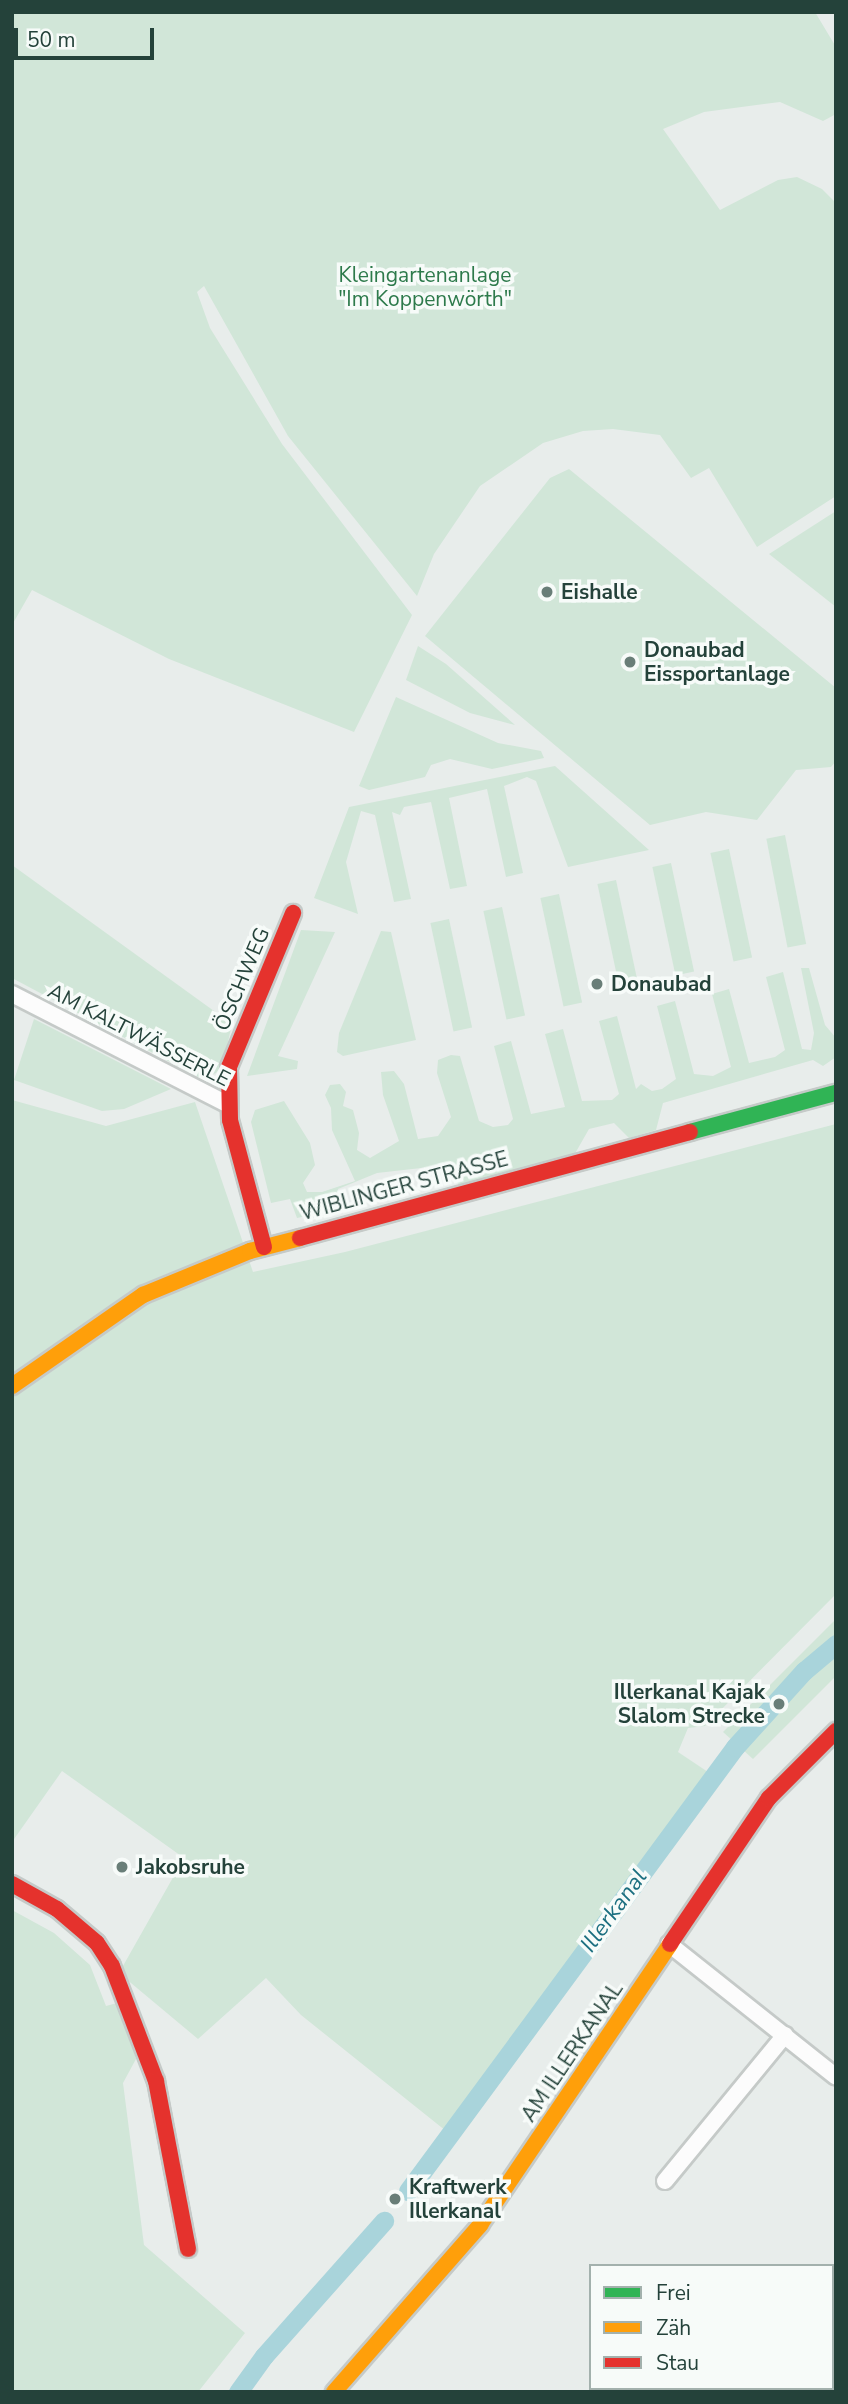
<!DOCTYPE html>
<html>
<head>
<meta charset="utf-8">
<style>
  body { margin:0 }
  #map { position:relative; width:848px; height:2404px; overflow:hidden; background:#e8edeb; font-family:"Nunito Sans",sans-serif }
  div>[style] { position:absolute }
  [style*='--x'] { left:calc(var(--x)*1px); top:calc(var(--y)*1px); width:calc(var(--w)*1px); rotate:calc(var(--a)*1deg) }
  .green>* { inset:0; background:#d1e6d8; transform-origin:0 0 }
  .canal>* { height:19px; margin:-9.5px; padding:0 9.5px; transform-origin:9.5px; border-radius:9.5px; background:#a9d4db }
  .roads { filter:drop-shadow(2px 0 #c5cac8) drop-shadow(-2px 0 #c5cac8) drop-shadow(0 2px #c5cac8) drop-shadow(0 -2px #c5cac8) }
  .street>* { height:16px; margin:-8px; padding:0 8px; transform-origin:8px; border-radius:8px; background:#fcfcfc }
  .fast>* { height:16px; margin:-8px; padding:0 8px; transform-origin:8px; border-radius:8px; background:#30b455 }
  .slow>* { height:16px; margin:-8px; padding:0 8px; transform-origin:8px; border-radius:8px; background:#ff9f0a }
  .jam>* { height:16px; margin:-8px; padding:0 8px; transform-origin:8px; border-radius:8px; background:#e5322d }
  .dots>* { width:19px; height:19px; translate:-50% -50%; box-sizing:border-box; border:4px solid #f7fbf9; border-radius:50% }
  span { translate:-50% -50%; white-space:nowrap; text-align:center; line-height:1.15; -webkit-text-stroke:7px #f7fbf9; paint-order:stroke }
  .park-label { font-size:21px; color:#2d7a4b }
  .poi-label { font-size:21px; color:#24423a; font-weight:700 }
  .left { translate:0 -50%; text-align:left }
  .right { translate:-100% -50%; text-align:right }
  .street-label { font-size:21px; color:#24423a }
  .water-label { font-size:23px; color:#1c6f80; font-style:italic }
  .frame { position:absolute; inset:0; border:14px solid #24423a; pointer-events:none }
  .legend { position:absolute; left:589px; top:2264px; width:245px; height:126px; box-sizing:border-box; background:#f7fbf9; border:2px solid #a3b1ad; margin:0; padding:9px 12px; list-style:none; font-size:21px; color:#24423a }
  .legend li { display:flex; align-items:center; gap:14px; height:35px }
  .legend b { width:35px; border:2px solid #a3b1ad }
  .scale { position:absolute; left:14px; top:28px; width:140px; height:32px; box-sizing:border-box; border:4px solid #24423a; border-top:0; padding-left:9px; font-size:21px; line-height:24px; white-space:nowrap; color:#24423a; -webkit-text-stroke:5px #f7fbf9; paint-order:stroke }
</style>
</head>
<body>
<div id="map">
  <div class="green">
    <div style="clip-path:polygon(12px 12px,815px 12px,836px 47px,836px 114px,823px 121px,780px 102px,704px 112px,663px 129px,720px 210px,778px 180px,797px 177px,822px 189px,836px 203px,836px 496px,757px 547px,709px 468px,691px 478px,660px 435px,613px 429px,583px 431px,543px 443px,480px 486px,434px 554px,417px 596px,288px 436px,204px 286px,197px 292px,210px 328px,282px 444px,412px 615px,354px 732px,169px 659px,32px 590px,12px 625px)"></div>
    <div style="clip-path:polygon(569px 469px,836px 688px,836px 761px,831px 767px,796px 770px,757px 820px,706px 812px,650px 825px,425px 636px,550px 478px)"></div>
    <div style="clip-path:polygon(836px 511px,836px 607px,769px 554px)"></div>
    <div style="clip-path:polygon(418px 646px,446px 664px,515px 725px,470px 713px,406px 680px)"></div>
    <div style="clip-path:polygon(396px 697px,498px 743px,541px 751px,544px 758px,492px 769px,450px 759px,431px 765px,425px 777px,369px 790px,359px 786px)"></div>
    <div style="clip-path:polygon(555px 766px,649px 850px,568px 867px,536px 781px,527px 777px,504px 786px,523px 873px,506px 877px,487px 789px,449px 798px,467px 886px,450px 889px,431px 802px,404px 807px,400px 815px,392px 812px,411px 899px,394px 902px,375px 815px,361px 811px,346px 862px,358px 914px,314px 898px,349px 807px)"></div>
    <div style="left:785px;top:835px;width:111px;height:19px;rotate:79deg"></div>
    <div style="left:729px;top:849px;width:111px;height:19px;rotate:78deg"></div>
    <div style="left:671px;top:863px;width:111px;height:19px;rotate:78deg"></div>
    <div style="clip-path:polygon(12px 865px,232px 1024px,223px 1064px,216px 1073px,202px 1079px,12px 978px)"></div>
    <div style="left:616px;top:880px;width:111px;height:19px;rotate:78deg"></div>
    <div style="left:559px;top:894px;width:111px;height:19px;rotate:78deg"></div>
    <div style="left:502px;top:907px;width:111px;height:19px;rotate:78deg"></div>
    <div style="left:449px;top:919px;width:111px;height:19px;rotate:78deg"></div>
    <div style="clip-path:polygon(301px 930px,335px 932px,278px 1056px,298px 1061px,297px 1069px,247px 1076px)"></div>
    <div style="clip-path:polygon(381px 931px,391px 932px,416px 1040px,343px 1056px,337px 1052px,339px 1033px)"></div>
    <div style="clip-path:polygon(801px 968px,809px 968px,825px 1025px,836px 1038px,836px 1057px,823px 1066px,813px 1060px,663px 1103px,656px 1130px,629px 1138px,614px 1123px,589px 1129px,573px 1157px,461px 1186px,439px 1166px,377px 1173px,338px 1189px,340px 1209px,297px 1218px,290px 1199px,271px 1203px,251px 1122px,255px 1110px,284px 1101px,310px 1143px,315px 1165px,303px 1183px,307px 1192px,322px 1192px,355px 1181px,332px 1130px,331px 1108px,325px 1095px,330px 1085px,340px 1084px,346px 1092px,343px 1106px,353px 1110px,359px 1133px,357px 1150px,370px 1158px,399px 1141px,383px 1095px,381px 1072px,394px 1071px,404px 1084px,418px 1139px,438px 1136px,451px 1117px,437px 1073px,438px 1060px,451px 1055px,460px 1056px,479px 1121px,493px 1127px,508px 1125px,513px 1119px,494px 1046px,511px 1041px,531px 1114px,565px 1107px,545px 1034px,563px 1029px,582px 1101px,612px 1100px,619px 1094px,599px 1021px,617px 1016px,636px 1089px,641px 1084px,652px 1091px,662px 1089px,676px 1079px,657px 1006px,675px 1001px,694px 1074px,713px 1076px,731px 1067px,712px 994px,729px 989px,749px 1063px,775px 1057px,785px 1050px,766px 977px,783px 972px,802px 1049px,811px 1050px,814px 1033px)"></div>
    <div style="clip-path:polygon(34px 1019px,171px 1089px,124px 1109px,102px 1111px,14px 1080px)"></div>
    <div style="clip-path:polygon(12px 1100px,106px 1126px,195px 1102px,253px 1272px,345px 1252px,836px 1124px,836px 1594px,705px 1726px,688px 1728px,678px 1752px,708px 1772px,446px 2131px,301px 2015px,266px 1978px,198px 2039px,119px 1973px,184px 1858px,62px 1771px,12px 1842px)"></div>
    <div style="clip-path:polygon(836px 1619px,836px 1676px,753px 1759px,723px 1732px)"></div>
    <div style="clip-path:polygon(12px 1910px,54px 1933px,90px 1965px,106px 2006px,121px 2002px,136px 2059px,123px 2083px,144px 2245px,245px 2333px,198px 2392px,12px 2392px)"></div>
  </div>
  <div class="canal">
    <div style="--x:408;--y:2191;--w:551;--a:-53.63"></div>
    <div style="--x:735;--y:1747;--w:103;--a:-47.8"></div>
    <div style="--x:804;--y:1671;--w:42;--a:-40.2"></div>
    <div style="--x:238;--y:2392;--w:44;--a:-54.2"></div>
    <div style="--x:264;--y:2356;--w:181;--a:-48.4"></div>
  </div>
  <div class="roads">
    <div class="street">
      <div style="--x:12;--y:994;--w:242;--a:27.1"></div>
      <div style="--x:669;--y:1944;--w:213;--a:38.5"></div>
      <div style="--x:665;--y:2181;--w:189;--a:-50.6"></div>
      <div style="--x:832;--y:2278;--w:5;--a:-37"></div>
      <div style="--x:632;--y:2392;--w:10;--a:-24"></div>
    </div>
    <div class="fast">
      <div style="--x:690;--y:1132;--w:151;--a:-15"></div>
    </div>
    <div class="slow">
      <div style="--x:12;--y:1386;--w:160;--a:-34.8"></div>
      <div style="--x:143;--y:1295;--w:116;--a:-22.4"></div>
      <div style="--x:250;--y:1251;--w:52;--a:-14.6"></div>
      <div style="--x:334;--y:2392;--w:222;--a:-48.8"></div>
      <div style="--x:480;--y:2225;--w:339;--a:-55.9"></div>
    </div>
    <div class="jam">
      <div style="--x:300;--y:1238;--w:404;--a:-15.2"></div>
      <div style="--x:264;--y:1247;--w:131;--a:-105"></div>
      <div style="--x:230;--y:1120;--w:53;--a:-91.1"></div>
      <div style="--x:229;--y:1067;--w:167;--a:-67.4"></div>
      <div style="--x:12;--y:1884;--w:51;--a:29.1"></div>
      <div style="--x:57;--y:1909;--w:52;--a:40.4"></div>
      <div style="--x:97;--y:1943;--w:27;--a:57"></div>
      <div style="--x:112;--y:1966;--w:123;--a:69.1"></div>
      <div style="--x:156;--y:2081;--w:171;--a:79.2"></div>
      <div style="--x:670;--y:1944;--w:176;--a:-55.9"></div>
      <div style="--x:769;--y:1798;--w:95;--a:-45"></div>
    </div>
  </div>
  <div class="dots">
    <div style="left:547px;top:592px;background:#697e78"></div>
    <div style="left:630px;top:662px;background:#697e78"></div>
    <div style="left:597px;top:984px;background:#697e78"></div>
    <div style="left:779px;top:1704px;background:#697e78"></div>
    <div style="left:122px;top:1867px;background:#697e78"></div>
    <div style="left:395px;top:2199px;background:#697e78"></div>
  </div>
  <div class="park-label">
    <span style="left:425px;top:287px">Kleingartenanlage<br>"Im Koppenwörth"</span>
  </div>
  <div class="poi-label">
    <span class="left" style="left:561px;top:592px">Eishalle</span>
    <span class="left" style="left:644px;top:662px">Donaubad<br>Eissportanlage</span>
    <span class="left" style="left:611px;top:984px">Donaubad</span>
    <span class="right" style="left:765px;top:1704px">Illerkanal Kajak<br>Slalom Strecke</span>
    <span class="left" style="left:136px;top:1867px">Jakobsruhe</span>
    <span class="left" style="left:409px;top:2199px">Kraftwerk<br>Illerkanal</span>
  </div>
  <div class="street-label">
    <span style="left:242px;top:979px;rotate:-67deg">ÖSCHWEG</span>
    <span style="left:139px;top:1035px;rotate:27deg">AM KALTWÄSSERLE</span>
    <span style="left:404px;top:1186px;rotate:-15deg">WIBLINGER STRASSE</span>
    <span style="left:572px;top:2052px;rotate:-56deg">AM ILLERKANAL</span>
  </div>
  <div class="water-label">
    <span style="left:614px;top:1911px;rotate:-54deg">Illerkanal</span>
  </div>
  <div class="frame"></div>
  <ul class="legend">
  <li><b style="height:9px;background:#30b455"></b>Frei</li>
  <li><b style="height:9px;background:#ff9f0a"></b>Zäh</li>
  <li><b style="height:9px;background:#e5322d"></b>Stau</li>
  </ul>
  <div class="scale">50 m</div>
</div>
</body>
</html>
